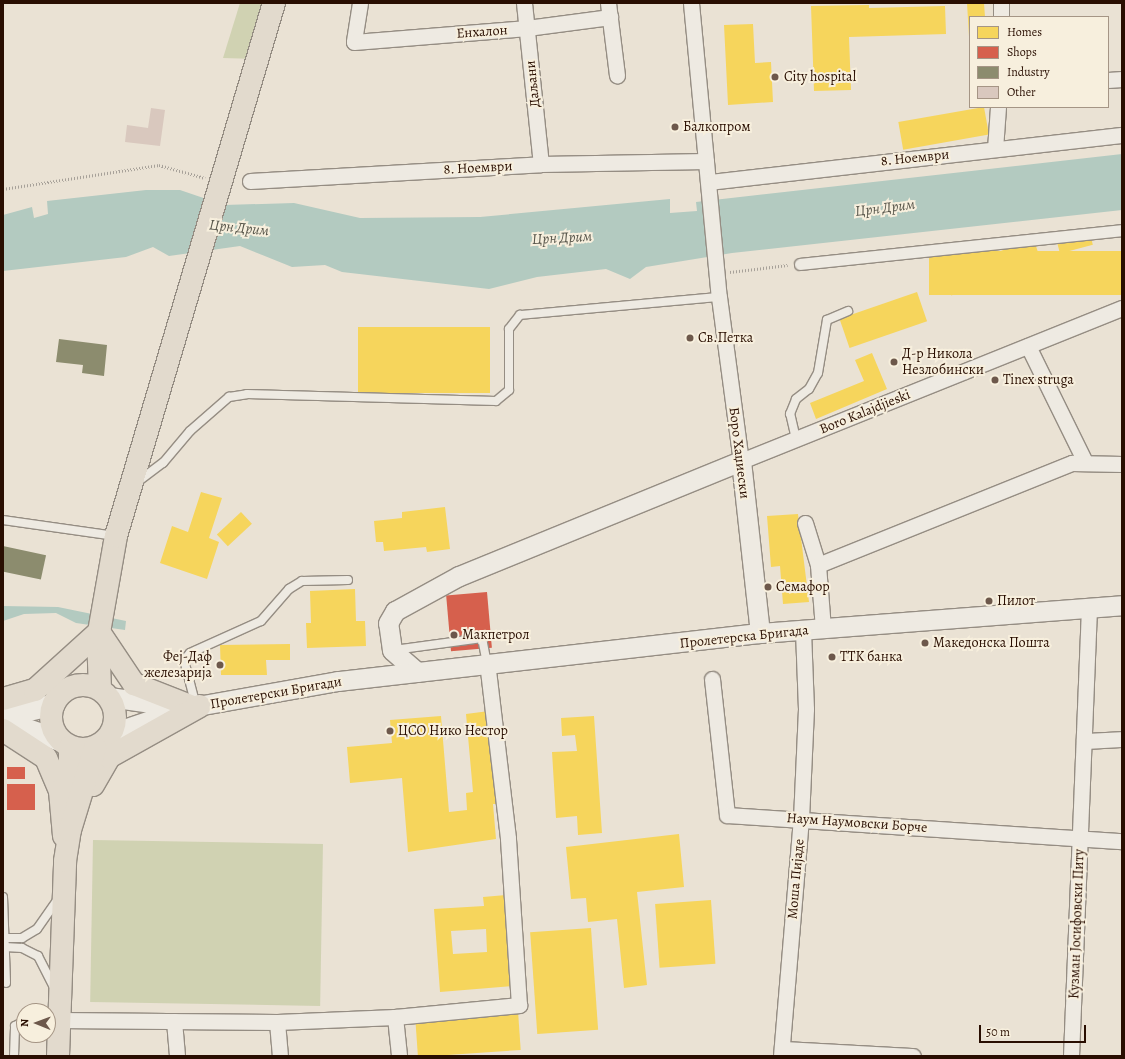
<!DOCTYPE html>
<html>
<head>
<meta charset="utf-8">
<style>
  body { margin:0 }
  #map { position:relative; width:1125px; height:1059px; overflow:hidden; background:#eae2d4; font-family:Alegreya,serif }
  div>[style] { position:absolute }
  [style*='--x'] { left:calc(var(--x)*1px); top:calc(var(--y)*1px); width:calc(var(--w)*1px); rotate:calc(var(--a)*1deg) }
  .green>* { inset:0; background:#d0d2b2; transform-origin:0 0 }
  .water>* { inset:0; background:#b3cac0 }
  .homes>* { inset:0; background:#f6d55c; transform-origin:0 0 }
  .shops>* { inset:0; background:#d6604d; transform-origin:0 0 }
  .industry>* { inset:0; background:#8c8c6e; transform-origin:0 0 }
  .building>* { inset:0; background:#d9c8be }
  .path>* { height:2.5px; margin-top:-1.25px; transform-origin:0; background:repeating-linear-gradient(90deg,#a7a199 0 1px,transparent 0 3px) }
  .roads { filter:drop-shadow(1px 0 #958d83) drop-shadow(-1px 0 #958d83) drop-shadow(0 1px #958d83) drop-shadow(0 -1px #958d83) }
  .service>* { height:8px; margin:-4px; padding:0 4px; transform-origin:4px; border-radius:4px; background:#eeeae2 }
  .pedestrian>* { height:11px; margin:-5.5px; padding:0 5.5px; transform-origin:5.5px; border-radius:5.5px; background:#eeeae2 }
  .minor>* { height:15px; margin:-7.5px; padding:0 7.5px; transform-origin:7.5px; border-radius:7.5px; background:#eeeae2 }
  .tertiary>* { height:19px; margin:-9.5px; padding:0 9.5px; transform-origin:9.5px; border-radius:9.5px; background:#eeeae2 }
  .secondary>* { height:21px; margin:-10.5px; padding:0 10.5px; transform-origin:10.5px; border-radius:10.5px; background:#eeeae2 }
  .primary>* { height:22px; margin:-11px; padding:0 11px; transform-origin:11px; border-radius:11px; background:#e2dacd }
  .primary>.ring { margin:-11px; padding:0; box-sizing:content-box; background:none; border:22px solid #e2dacd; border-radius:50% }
  .dots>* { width:11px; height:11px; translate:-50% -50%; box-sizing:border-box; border:2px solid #f7efdd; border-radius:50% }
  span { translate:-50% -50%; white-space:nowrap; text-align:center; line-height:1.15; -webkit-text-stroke:4px #f7efdd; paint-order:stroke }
  .street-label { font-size:14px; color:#290e01 }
  .poi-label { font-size:14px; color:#290e01 }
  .left { translate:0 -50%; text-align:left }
  .right { translate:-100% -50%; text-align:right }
  .water-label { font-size:15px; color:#57554a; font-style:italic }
  .frame { position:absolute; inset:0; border:4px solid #290e01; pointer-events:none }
  .legend { position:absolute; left:969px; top:16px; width:140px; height:92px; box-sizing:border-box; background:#f7efdd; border:1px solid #a59585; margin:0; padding:5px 7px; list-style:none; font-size:12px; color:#290e01 }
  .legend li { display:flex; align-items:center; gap:8px; height:20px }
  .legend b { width:20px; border:1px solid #a59585 }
  .north { position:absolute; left:16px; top:1003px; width:40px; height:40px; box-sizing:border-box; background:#f7efdd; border:1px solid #a59585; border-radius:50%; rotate:271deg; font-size:11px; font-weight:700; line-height:16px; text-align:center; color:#290e01 }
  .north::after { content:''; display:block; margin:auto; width:14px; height:18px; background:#6d584b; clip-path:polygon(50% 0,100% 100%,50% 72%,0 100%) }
  .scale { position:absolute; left:979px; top:1025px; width:107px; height:18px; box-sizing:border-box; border:2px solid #290e01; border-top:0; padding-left:5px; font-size:12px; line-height:14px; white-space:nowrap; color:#290e01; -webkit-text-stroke:3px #f7efdd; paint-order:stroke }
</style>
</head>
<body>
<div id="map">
  <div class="green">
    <div style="clip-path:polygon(240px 3px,274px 3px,257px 59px,223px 58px)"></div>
    <div style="left:93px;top:840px;width:230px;height:162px;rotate:1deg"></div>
  </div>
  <div class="water">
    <div style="clip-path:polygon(1122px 154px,1122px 210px,732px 253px,646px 267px,630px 279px,606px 269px,537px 277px,489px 289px,342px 272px,325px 265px,292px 267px,240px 246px,169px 256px,153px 247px,126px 257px,3px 271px,3px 215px,32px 207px,34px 218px,48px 214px,47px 201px,146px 190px,180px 190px,224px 205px,294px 203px,360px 218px,480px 217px,670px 199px,670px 213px,697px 211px,696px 202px)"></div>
    <div style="clip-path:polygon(3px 606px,58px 607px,126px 621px,125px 630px,76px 623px,56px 613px,24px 614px,3px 621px)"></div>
  </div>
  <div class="homes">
    <div style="clip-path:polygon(967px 3px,984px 3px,985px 17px,970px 17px,970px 53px)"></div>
    <div style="clip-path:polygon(869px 5px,869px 8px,945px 6px,946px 34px,849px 37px,851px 90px,814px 91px,811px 6px)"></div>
    <div style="clip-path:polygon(753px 24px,755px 63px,771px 62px,773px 102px,728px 105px,724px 25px)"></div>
    <div style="left:984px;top:107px;width:28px;height:87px;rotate:80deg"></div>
    <div style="left:1090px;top:234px;width:11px;height:34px;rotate:75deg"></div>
    <div style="left:1034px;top:240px;width:20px;height:41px;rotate:72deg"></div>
    <div style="left:975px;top:251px;width:33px;height:38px;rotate:69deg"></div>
    <div style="left:1122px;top:251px;width:44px;height:193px;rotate:90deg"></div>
    <div style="left:917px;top:292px;width:31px;height:82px;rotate:71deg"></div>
    <div style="left:358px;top:327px;width:132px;height:66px"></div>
    <div style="clip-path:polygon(872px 353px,887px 389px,816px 419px,810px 403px,864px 381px,855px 360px)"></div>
    <div style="clip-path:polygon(201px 492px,222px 498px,209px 538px,219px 542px,207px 579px,160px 563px,172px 526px,188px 532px)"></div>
    <div style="clip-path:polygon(445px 507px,450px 549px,427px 552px,426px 547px,384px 551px,383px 542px,376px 542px,374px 521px,402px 518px,402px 512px)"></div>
    <div style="left:241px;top:512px;width:16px;height:33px;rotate:47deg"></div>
    <div style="clip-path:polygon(798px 514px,809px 602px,783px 604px,780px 566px,771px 567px,767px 516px)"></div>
    <div style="clip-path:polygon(355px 589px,356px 621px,365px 621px,366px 646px,307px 648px,306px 623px,311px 623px,310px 591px)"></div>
    <div style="clip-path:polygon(290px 644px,290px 660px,266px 660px,267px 675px,221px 675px,220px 645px)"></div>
    <div style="clip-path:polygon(489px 711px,497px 804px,493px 804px,496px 839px,408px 852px,402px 778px,350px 783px,347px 747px,392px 743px,390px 720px,441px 716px,449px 812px,467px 810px,466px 793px,473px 792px,466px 714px)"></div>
    <div style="clip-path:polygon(594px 716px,602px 833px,578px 835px,577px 816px,556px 818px,552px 752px,577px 751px,575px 735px,562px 736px,561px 718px)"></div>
    <div style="clip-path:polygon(679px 834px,684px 887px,637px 892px,647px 985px,624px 988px,617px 919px,588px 922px,586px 898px,571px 899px,566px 847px)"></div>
    <div style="clip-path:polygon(evenodd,506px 895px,513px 986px,440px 992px,434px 909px,484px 906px,483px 897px,506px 895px,486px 929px,487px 952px,453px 954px,451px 931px,486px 929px)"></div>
    <div style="left:711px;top:900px;width:64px;height:56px;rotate:86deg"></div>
    <div style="left:591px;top:928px;width:102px;height:61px;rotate:86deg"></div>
    <div style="left:518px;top:1011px;width:39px;height:103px;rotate:86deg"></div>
  </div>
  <div class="shops">
    <div style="left:487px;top:592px;width:56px;height:41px;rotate:85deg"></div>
    <div style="left:7px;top:767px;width:18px;height:12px"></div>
    <div style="left:35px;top:784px;width:26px;height:28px;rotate:90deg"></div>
  </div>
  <div class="industry">
    <div style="clip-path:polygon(59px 339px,107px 345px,104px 376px,82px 373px,83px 365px,56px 362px)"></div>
    <div style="left:3px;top:546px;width:44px;height:25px;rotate:12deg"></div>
  </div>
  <div class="building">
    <div style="clip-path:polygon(151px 108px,165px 110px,160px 146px,125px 142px,127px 125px,148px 128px)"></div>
  </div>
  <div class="path">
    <div style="--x:3;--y:189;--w:158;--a:-8.7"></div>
    <div style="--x:159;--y:165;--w:48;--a:15.8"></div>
    <div style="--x:730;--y:272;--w:58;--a:-6.9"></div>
  </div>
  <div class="roads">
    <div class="service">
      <div style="--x:796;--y:439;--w:26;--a:-103"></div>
      <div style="--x:790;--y:414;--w:16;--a:-68"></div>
      <div style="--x:796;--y:399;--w:16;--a:-38"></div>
      <div style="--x:809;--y:389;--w:18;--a:-61"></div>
      <div style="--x:818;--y:373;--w:54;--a:-80.4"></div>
      <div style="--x:827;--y:320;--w:23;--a:-23"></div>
      <div style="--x:136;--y:483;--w:34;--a:-37"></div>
      <div style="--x:163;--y:463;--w:42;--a:-49.8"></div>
      <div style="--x:190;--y:431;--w:52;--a:-41.1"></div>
      <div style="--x:229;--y:397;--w:18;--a:-9"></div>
      <div style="--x:247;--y:394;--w:249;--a:1.6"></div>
      <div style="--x:496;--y:401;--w:17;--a:-40"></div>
      <div style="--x:509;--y:390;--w:61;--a:-90"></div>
      <div style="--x:509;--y:329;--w:18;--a:-52"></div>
      <div style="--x:520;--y:315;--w:200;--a:-5.2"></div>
      <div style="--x:3;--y:520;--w:113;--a:8.1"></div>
      <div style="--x:394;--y:650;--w:89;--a:-7.8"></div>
      <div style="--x:482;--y:638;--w:25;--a:79"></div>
      <div style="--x:196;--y:706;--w:48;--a:-104.6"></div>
      <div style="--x:184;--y:660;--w:9;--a:-49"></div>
      <div style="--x:190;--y:653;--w:78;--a:-24.3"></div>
      <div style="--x:261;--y:621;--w:43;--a:-48.8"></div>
      <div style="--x:289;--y:589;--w:15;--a:-32"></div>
      <div style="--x:302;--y:581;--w:46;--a:-1.2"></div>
      <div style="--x:3;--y:897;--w:86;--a:88"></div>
      <div style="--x:5;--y:938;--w:17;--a:0"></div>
      <div style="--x:22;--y:938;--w:17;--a:-31"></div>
      <div style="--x:37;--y:929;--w:39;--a:-55"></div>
      <div style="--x:5;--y:947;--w:17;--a:3"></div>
      <div style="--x:22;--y:948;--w:18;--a:27"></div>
      <div style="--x:38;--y:956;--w:35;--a:63"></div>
      <div style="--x:14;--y:1056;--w:30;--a:-88"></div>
      <div style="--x:15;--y:1026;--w:10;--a:-29"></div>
    </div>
    <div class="pedestrian">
      <div style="--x:800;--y:264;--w:324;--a:-6"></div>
    </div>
    <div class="minor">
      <div style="--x:360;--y:3;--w:39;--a:99"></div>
      <div style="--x:354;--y:42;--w:174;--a:-4.6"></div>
      <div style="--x:527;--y:28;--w:84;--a:-7.5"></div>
      <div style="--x:524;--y:3;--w:162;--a:84"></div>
      <div style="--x:608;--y:3;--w:73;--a:82.9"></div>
      <div style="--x:691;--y:3;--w:295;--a:84.6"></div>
      <div style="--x:719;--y:297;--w:165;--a:82.4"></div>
      <div style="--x:741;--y:461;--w:411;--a:-21.9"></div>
      <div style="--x:1001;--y:17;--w:14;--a:-90"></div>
      <div style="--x:1108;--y:80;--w:14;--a:-4"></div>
      <div style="--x:995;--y:149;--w:42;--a:-85.9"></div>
      <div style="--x:250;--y:181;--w:291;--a:-3.3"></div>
      <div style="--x:541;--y:164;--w:165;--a:-1"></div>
      <div style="--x:709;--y:182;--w:416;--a:-6.5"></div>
      <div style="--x:1028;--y:346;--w:127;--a:63.8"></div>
      <div style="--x:805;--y:523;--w:44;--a:72.8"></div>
      <div style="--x:818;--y:565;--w:64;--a:85.5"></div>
      <div style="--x:818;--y:565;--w:274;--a:-21.9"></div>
      <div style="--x:1072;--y:463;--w:50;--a:1.1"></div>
      <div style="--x:712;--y:679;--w:137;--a:83.7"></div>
      <div style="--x:727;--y:815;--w:396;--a:3.8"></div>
      <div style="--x:1084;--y:741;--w:38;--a:-3"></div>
      <div style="--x:395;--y:1017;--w:39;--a:84"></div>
      <div style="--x:58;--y:1020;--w:219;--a:0.5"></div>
      <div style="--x:277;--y:1022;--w:118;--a:-2.4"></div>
      <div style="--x:395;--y:1017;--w:125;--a:-5.5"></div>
      <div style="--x:519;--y:1005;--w:167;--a:-93.8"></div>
      <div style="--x:508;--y:838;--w:176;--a:-96.8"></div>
      <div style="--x:174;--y:1021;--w:35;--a:85"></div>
      <div style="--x:277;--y:1022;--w:34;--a:85"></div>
      <div style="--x:782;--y:1049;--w:131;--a:3.1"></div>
      <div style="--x:781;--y:1056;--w:238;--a:-85.2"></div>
      <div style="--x:801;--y:819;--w:110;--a:-87.4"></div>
      <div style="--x:806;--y:709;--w:79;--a:-92.2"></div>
      <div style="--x:1071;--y:1056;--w:449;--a:-87.7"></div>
    </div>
    <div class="tertiary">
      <div style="--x:417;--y:672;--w:33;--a:-139"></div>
      <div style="--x:392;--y:650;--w:27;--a:-98"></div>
      <div style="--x:388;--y:623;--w:14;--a:-60"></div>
      <div style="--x:395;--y:611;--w:73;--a:-28.7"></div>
      <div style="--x:459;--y:576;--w:305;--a:-22.2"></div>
      <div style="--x:741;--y:461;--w:173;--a:83.7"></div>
      <div style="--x:109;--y:697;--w:71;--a:8.1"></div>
      <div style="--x:112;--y:733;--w:78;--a:-18.7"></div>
      <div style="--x:186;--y:708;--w:154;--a:-10.1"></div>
      <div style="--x:338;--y:681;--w:425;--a:-6.5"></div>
      <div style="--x:760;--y:633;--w:363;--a:-4.4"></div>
    </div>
    <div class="secondary">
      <div style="--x:3;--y:716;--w:52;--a:-13.2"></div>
      <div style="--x:3;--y:721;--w:59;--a:18.7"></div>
    </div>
    <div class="primary">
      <div class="ring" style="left:51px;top:685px;width:42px;height:42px"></div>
      <div style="--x:100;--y:689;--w:51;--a:-92.2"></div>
      <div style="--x:98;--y:638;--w:104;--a:-80"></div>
      <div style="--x:116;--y:536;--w:556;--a:-73.49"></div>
      <div style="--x:3;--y:699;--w:33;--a:-16"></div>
      <div style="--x:35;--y:690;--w:86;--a:-42.2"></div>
      <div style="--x:99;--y:632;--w:63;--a:56.1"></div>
      <div style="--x:134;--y:684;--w:63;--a:21.3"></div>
      <div style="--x:3;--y:730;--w:51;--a:33.1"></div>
      <div style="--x:46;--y:758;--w:36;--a:67"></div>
      <div style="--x:60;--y:791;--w:45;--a:84.9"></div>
      <div style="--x:70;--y:747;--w:58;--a:90"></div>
      <div style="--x:93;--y:785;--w:32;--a:-60"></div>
      <div style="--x:109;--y:757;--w:104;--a:-29.3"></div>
      <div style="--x:58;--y:1056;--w:195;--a:-87.9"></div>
      <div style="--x:65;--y:861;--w:31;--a:-81"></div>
      <div style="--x:70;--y:830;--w:86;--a:-73"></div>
    </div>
  </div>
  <div class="dots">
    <div style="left:775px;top:77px;background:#6d584b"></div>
    <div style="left:675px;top:127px;background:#6d584b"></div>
    <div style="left:690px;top:338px;background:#6d584b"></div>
    <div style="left:894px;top:362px;background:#6d584b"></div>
    <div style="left:995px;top:380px;background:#6d584b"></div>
    <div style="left:768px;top:587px;background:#6d584b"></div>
    <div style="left:989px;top:601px;background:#6d584b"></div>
    <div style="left:454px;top:635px;background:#6d584b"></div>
    <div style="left:925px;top:643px;background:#6d584b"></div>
    <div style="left:832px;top:657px;background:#6d584b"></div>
    <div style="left:220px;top:665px;background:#6d584b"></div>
    <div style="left:390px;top:731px;background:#6d584b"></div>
  </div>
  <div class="street-label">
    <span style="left:482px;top:32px;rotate:-4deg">Енхалон</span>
    <span style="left:533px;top:84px;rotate:-96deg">Даљани</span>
    <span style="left:915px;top:158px;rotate:-6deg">8. Ноември</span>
    <span style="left:478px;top:168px;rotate:-3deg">8. Ноември</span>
    <span style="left:865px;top:412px;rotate:-22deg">Boro Kalajdjieski</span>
    <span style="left:739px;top:453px;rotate:83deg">Боро Хаџиески</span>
    <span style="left:744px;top:637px;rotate:-6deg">Пролетерска Бригада</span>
    <span style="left:276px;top:693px;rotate:-10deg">Пролетерски Бригади</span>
    <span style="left:857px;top:823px;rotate:4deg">Наум Наумовски Борче</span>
    <span style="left:796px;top:879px;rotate:-85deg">Моша Пијаде</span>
    <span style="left:1077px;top:924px;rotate:-88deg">Кузман Јосифовски Питу</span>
  </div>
  <div class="poi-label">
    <span class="left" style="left:784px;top:77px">City hospital</span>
    <span class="left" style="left:683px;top:127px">Балкопром</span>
    <span class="left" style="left:698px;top:338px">Св.Петка</span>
    <span class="left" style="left:902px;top:362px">Д-р Никола<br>Незлобински</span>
    <span class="left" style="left:1003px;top:380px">Tinex struga</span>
    <span class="left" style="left:776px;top:587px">Семафор</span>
    <span class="left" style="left:997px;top:601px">Пилот</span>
    <span class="left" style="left:462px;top:635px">Макпетрол</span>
    <span class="left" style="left:933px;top:643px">Македонска Пошта</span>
    <span class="right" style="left:212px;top:665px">Феј-Даф<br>железарија</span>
    <span class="left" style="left:840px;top:657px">TTK банка</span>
    <span class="left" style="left:398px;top:731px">ЦСО Нико Нестор</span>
  </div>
  <div class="water-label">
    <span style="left:885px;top:208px;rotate:-7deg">Црн Дрим</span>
    <span style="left:239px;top:228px;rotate:6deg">Црн Дрим</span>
    <span style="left:562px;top:238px;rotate:-3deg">Црн Дрим</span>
  </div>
  <div class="frame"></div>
  <ul class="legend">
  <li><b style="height:11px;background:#f6d55c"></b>Homes</li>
  <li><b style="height:11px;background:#d6604d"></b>Shops</li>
  <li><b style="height:11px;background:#8c8c6e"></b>Industry</li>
  <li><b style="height:11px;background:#d9c8be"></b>Other</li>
  </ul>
  <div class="north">N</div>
  <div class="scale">50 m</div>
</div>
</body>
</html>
